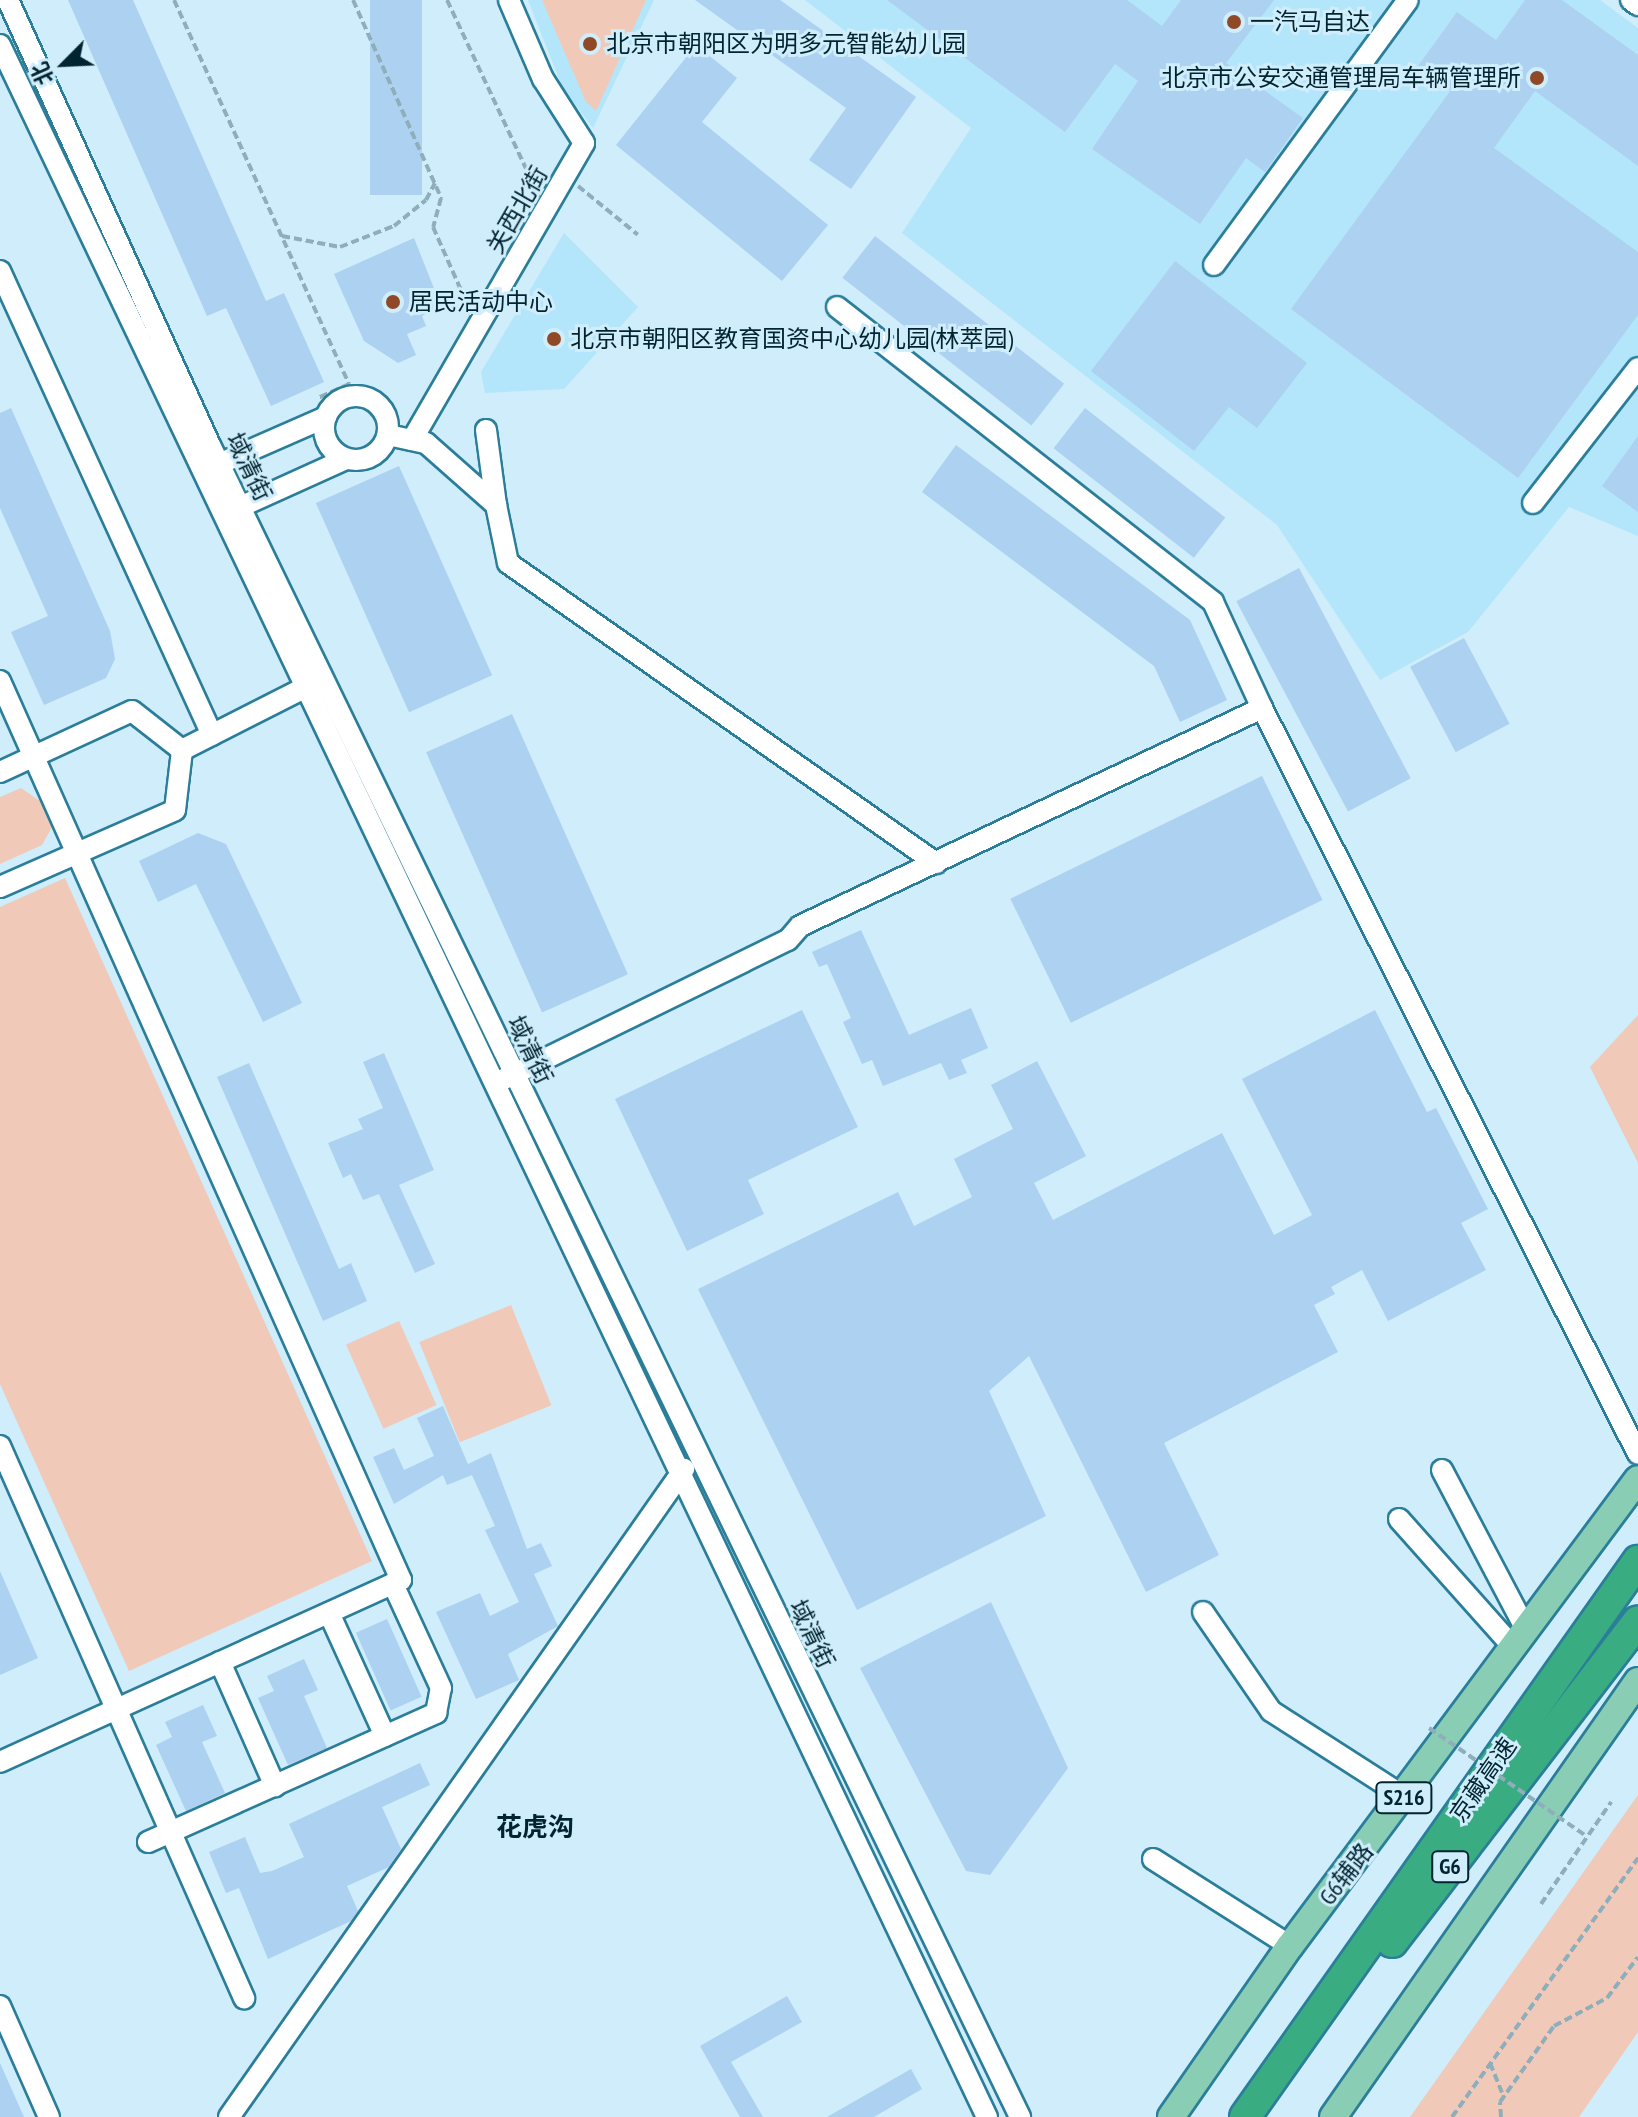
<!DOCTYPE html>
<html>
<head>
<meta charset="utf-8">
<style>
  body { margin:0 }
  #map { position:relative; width:1638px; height:2117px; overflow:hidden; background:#cfedfa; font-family:"PT Sans Narrow","Noto Sans SC",sans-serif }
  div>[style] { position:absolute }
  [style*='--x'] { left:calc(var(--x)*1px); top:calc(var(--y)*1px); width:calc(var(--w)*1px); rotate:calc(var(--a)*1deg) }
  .built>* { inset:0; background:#b3e6fa }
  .green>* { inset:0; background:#f1c9b8; transform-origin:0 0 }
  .building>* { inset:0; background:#add1f0; transform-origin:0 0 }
  .path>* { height:4px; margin-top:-2px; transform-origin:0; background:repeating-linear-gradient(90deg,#8faebb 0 8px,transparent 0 12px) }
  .roads { filter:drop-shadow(2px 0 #2a7e9a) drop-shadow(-2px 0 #2a7e9a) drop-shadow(0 2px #2a7e9a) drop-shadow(0 -2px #2a7e9a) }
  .minor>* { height:20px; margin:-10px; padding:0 10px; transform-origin:10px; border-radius:10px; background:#fff }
  .minor>.ring { margin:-10px; padding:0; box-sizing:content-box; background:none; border:20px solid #fff; border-radius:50% }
  .major>* { height:26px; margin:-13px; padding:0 13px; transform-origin:13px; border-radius:13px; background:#88cdb4 }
  .highway>* { height:30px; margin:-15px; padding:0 15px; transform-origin:15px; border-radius:15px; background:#39ac82 }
  .path-bridge>* { height:4px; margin-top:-2px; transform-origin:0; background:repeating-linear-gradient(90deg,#8faebb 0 8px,transparent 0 12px) }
  .dots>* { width:22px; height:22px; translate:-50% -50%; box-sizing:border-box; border:4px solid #cfedfa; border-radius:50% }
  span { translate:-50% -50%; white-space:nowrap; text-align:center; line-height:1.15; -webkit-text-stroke:6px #cfedfa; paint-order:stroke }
  .shield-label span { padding:2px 6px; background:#cfedfa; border:2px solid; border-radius:6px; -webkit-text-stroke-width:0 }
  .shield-label { font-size:22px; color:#012430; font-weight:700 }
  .poi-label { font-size:24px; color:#012430 }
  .left { translate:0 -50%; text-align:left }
  .right { translate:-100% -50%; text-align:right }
  .street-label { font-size:24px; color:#012430 }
  .neighbourhood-label { font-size:26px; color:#012430; font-weight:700 }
  .north { position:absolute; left:24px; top:24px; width:80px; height:80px; -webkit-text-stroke:6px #cfedfa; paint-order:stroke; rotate:246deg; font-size:22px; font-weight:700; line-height:32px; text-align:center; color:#012430 }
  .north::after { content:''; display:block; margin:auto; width:28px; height:36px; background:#012430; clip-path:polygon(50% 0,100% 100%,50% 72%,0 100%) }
</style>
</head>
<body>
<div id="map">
  <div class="built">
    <div style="clip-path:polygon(528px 0,654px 0,593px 128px,563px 89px)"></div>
    <div style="clip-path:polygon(805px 0,1600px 0,1638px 28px,1638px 536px,1569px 507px,1468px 632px,1380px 680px,1277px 525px,902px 233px,971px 128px)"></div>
    <div style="clip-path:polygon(564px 233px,638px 307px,564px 389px,485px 393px,481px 372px)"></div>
  </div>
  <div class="green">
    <div style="clip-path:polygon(542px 0,646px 0,596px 111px,586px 102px)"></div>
    <div style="clip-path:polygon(21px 788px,40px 801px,52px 827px,42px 845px,0 864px,0 797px)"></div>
    <div style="clip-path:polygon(65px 878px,372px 1561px,129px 1671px,0 1384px,0 907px)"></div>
    <div style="clip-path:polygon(1638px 1015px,1638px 1163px,1590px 1067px)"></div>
    <div style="left:511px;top:1305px;width:108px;height:99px;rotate:68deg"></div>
    <div style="left:399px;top:1321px;width:92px;height:58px;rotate:66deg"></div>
    <div style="clip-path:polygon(1638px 1795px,1638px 2032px,1579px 2117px,1410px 2117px)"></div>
  </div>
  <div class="building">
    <div style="clip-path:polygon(68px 0,133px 0,266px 301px,284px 293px,324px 382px,271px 406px,226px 308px,207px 316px)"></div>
    <div style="left:370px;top:0;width:52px;height:195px"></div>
    <div style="clip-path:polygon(695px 0,780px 0,916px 97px,851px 189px,809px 160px,846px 108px)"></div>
    <div style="clip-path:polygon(887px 0,1127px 0,1162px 26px,1181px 0,1274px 0,1226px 63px,1303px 118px,1265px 172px,1246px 158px,1200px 224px,1092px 149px,1138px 81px,1115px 64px,1065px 132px)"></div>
    <div style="clip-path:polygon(1525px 0,1562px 0,1638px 55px,1638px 166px,1535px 91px,1494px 148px,1638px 252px,1638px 315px,1518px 478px,1291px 309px,1451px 90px,1418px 66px,1457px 12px,1496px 40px)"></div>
    <div style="clip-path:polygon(696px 45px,737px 78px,702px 122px,828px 225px,782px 281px,616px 145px)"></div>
    <div style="left:875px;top:236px;width:240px;height:53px;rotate:38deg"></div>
    <div style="clip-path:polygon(414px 238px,441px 306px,422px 316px,426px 326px,407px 334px,416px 355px,398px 363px,364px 341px,334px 274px)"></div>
    <div style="clip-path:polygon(1175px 261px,1307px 363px,1257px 428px,1229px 407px,1194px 451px,1091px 371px)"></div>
    <div style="clip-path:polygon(11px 408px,110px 631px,115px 659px,106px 678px,44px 705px,11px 632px,48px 616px,0 508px,0 413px)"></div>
    <div style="left:1085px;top:408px;width:178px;height:51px;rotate:38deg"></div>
    <div style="clip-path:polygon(1638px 436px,1638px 512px,1602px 486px)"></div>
    <div style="clip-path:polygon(956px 445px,1190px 620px,1227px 700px,1180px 722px,1154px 666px,922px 492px)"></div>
    <div style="left:399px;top:466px;width:229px;height:91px;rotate:66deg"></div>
    <div style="left:1299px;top:568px;width:238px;height:71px;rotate:62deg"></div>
    <div style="left:1464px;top:638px;width:97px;height:61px;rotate:62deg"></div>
    <div style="left:512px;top:714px;width:285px;height:94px;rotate:66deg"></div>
    <div style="left:1262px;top:776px;width:138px;height:280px;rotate:64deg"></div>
    <div style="clip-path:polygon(198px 833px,226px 844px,302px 1003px,263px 1022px,196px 884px,158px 902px,139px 861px)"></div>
    <div style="clip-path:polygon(861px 930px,909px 1035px,971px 1008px,988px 1048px,961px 1060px,967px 1073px,949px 1080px,941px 1063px,883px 1086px,872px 1060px,862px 1064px,843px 1022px,851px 1018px,827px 964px,819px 967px,812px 952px)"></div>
    <div style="clip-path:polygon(802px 1010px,858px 1127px,748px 1180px,764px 1214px,687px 1251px,615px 1099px)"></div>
    <div style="clip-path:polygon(1375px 1010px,1427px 1112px,1436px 1108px,1488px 1209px,1461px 1223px,1486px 1270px,1388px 1321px,1362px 1270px,1331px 1287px,1335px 1294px,1314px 1305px,1338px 1352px,1164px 1443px,1219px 1555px,1146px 1592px,1029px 1356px,989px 1391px,1046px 1516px,857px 1610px,698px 1289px,898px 1192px,914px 1226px,972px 1197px,954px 1159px,1013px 1129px,991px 1085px,1037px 1061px,1086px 1156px,1034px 1183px,1053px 1220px,1222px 1133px,1274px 1235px,1312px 1215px,1242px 1079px)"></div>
    <div style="clip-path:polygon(384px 1053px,434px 1170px,399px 1185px,435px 1264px,415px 1273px,379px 1194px,363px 1200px,351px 1174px,343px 1178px,328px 1143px,363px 1129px,358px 1119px,383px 1108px,363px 1062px)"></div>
    <div style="clip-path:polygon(249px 1063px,339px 1269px,351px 1263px,367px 1301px,323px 1321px,217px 1077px)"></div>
    <div style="clip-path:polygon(443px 1406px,468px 1464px,491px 1453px,527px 1549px,541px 1543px,552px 1566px,534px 1574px,558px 1626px,508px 1654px,519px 1680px,476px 1699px,436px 1612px,480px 1593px,490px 1616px,519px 1602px,485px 1530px,495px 1526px,472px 1475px,447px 1485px,443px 1475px,394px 1504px,373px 1457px,394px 1448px,404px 1470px,434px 1456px,417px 1418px)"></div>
    <div style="clip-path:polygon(0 1571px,38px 1658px,0 1675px)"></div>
    <div style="clip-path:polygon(991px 1602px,1068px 1768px,990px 1875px,966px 1871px,860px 1668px)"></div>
    <div style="left:387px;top:1619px;width:85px;height:34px;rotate:66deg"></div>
    <div style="clip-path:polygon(304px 1659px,318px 1690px,304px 1696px,327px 1748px,288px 1765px,258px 1698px,274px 1691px,267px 1676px)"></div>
    <div style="clip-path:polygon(203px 1705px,217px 1736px,202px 1742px,225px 1793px,186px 1811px,156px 1745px,172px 1737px,165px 1722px)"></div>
    <div style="clip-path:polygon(420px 1763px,430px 1785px,382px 1807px,401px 1849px,389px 1867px,347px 1886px,358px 1911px,351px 1921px,268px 1959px,239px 1888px,226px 1893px,209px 1852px,245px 1837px,260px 1873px,272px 1871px,304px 1857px,289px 1824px)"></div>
    <div style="clip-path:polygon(787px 1996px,802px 2022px,731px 2062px,763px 2117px,740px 2117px,700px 2046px)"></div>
    <div style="clip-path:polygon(0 2063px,24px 2117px,0 2117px)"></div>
    <div style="clip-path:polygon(911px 2069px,922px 2089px,874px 2117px,827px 2117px)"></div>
  </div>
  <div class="path">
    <div style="--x:174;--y:0;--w:422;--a:65.5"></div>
    <div style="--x:349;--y:384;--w:35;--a:156"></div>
    <div style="--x:353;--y:0;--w:217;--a:66"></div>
    <div style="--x:441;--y:198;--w:30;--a:105"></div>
    <div style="--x:433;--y:227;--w:86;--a:66.1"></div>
    <div style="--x:447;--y:0;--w:210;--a:64.9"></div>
    <div style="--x:578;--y:186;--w:77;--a:39.2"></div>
    <div style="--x:282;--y:236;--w:59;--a:10.7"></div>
    <div style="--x:340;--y:247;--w:58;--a:-21.3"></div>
    <div style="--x:394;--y:226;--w:41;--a:-39.1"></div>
    <div style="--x:426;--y:200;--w:19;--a:-62"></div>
    <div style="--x:1541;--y:1904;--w:124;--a:-55.5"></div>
    <div style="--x:1490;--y:2063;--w:37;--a:68"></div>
    <div style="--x:1452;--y:2117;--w:319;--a:-54.3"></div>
    <div style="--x:1501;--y:2117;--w:15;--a:-94"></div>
    <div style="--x:1500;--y:2102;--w:93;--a:-54.6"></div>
    <div style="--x:1554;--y:2026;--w:60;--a:-27.8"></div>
    <div style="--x:1607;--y:1998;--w:51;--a:-52.9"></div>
  </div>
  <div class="roads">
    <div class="minor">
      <div style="--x:8;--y:0;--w:489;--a:65.6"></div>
      <div style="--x:210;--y:445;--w:1858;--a:64.15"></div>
      <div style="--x:1631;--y:0;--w:9;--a:36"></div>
      <div style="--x:0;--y:45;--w:2295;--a:64.53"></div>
      <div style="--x:1214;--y:265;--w:328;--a:-53.8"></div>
      <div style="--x:0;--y:271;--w:510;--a:65.44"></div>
      <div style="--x:837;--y:307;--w:478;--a:38.1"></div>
      <div style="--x:1213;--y:602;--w:117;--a:65.2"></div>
      <div class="ring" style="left:324px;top:396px;width:44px;height:44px"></div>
      <div style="--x:486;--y:430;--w:76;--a:82.4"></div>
      <div style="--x:388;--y:435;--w:39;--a:12"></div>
      <div style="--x:426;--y:443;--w:94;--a:41.5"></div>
      <div style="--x:496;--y:505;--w:59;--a:78.3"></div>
      <div style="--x:508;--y:563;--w:523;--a:35.03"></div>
      <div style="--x:412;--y:440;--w:343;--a:-59.9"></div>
      <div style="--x:584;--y:143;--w:76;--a:-122.6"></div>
      <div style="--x:543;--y:79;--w:86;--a:-113.3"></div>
      <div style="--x:219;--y:464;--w:117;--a:-23.7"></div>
      <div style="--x:1533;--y:503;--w:171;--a:-52.1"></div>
      <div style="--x:240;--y:507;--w:116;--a:-24.4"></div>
      <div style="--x:0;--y:681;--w:984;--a:65.96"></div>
      <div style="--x:401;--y:1580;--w:440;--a:155.6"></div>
      <div style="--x:182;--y:750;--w:148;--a:-26.9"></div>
      <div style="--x:0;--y:772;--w:145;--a:-24.8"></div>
      <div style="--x:132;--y:711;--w:63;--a:38"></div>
      <div style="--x:0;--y:887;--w:191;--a:-23.7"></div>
      <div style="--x:175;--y:810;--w:60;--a:-83.3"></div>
      <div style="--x:502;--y:1080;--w:318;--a:-26.1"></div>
      <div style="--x:788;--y:940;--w:18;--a:-49"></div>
      <div style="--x:800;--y:926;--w:511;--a:-25.26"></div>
      <div style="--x:1262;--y:708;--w:835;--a:63.25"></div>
      <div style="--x:0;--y:1446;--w:604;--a:66.15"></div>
      <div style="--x:1442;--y:1470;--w:180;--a:62.2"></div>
      <div style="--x:1399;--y:1519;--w:170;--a:48.3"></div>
      <div style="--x:1203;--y:1612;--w:120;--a:55.5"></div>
      <div style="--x:1271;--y:1711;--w:159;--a:32.7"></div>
      <div style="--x:329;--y:1613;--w:135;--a:65.5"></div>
      <div style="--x:220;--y:1662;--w:136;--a:66.1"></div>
      <div style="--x:148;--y:1842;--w:316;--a:-24.1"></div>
      <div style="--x:436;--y:1713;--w:25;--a:-79"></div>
      <div style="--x:441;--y:1688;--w:115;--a:-114.8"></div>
      <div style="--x:1153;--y:1859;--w:162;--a:32.4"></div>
      <div style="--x:0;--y:2006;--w:121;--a:66.2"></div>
      <div style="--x:229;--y:2117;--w:792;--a:-54.92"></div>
    </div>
    <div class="major">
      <div style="--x:1171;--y:2117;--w:208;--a:-55.2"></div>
      <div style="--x:1290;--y:1946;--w:582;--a:-53.31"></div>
      <div style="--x:1333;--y:2117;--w:532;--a:-55.03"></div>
    </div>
    <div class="highway">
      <div style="--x:1392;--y:1942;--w:404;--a:-52.5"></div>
      <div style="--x:1245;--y:2117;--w:681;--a:-54.75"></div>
    </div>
  </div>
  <div class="path-bridge">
    <div style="--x:1429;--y:1728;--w:191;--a:34.5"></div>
  </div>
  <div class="dots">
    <div style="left:1234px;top:22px;background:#904926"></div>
    <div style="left:590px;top:44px;background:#904926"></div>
    <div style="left:1537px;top:78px;background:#904926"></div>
    <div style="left:393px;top:302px;background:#904926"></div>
    <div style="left:554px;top:339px;background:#904926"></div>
  </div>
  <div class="shield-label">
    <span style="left:1404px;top:1798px">S216</span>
    <span style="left:1450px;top:1867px">G6</span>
  </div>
  <div class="poi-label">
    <span class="left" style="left:1250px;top:22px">一汽马自达</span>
    <span class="left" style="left:606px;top:44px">北京市朝阳区为明多元智能幼儿园</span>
    <span class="right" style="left:1521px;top:78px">北京市公安交通管理局车辆管理所</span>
    <span class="left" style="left:409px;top:302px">居民活动中心</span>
    <span class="left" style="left:570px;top:339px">北京市朝阳区教育国资中心幼儿园(林萃园)</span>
  </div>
  <div class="street-label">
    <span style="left:517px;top:210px;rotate:-60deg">关西北街</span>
    <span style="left:249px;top:467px;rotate:64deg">域清街</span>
    <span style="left:530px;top:1050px;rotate:64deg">域清街</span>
    <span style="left:812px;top:1634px;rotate:64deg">域清街</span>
    <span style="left:1483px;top:1780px;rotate:-55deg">京藏高速</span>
    <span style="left:1346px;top:1874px;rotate:-52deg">G6辅路</span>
  </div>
  <div class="neighbourhood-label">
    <span style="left:535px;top:1827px">花虎沟</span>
  </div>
  <div class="north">北</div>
</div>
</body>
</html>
